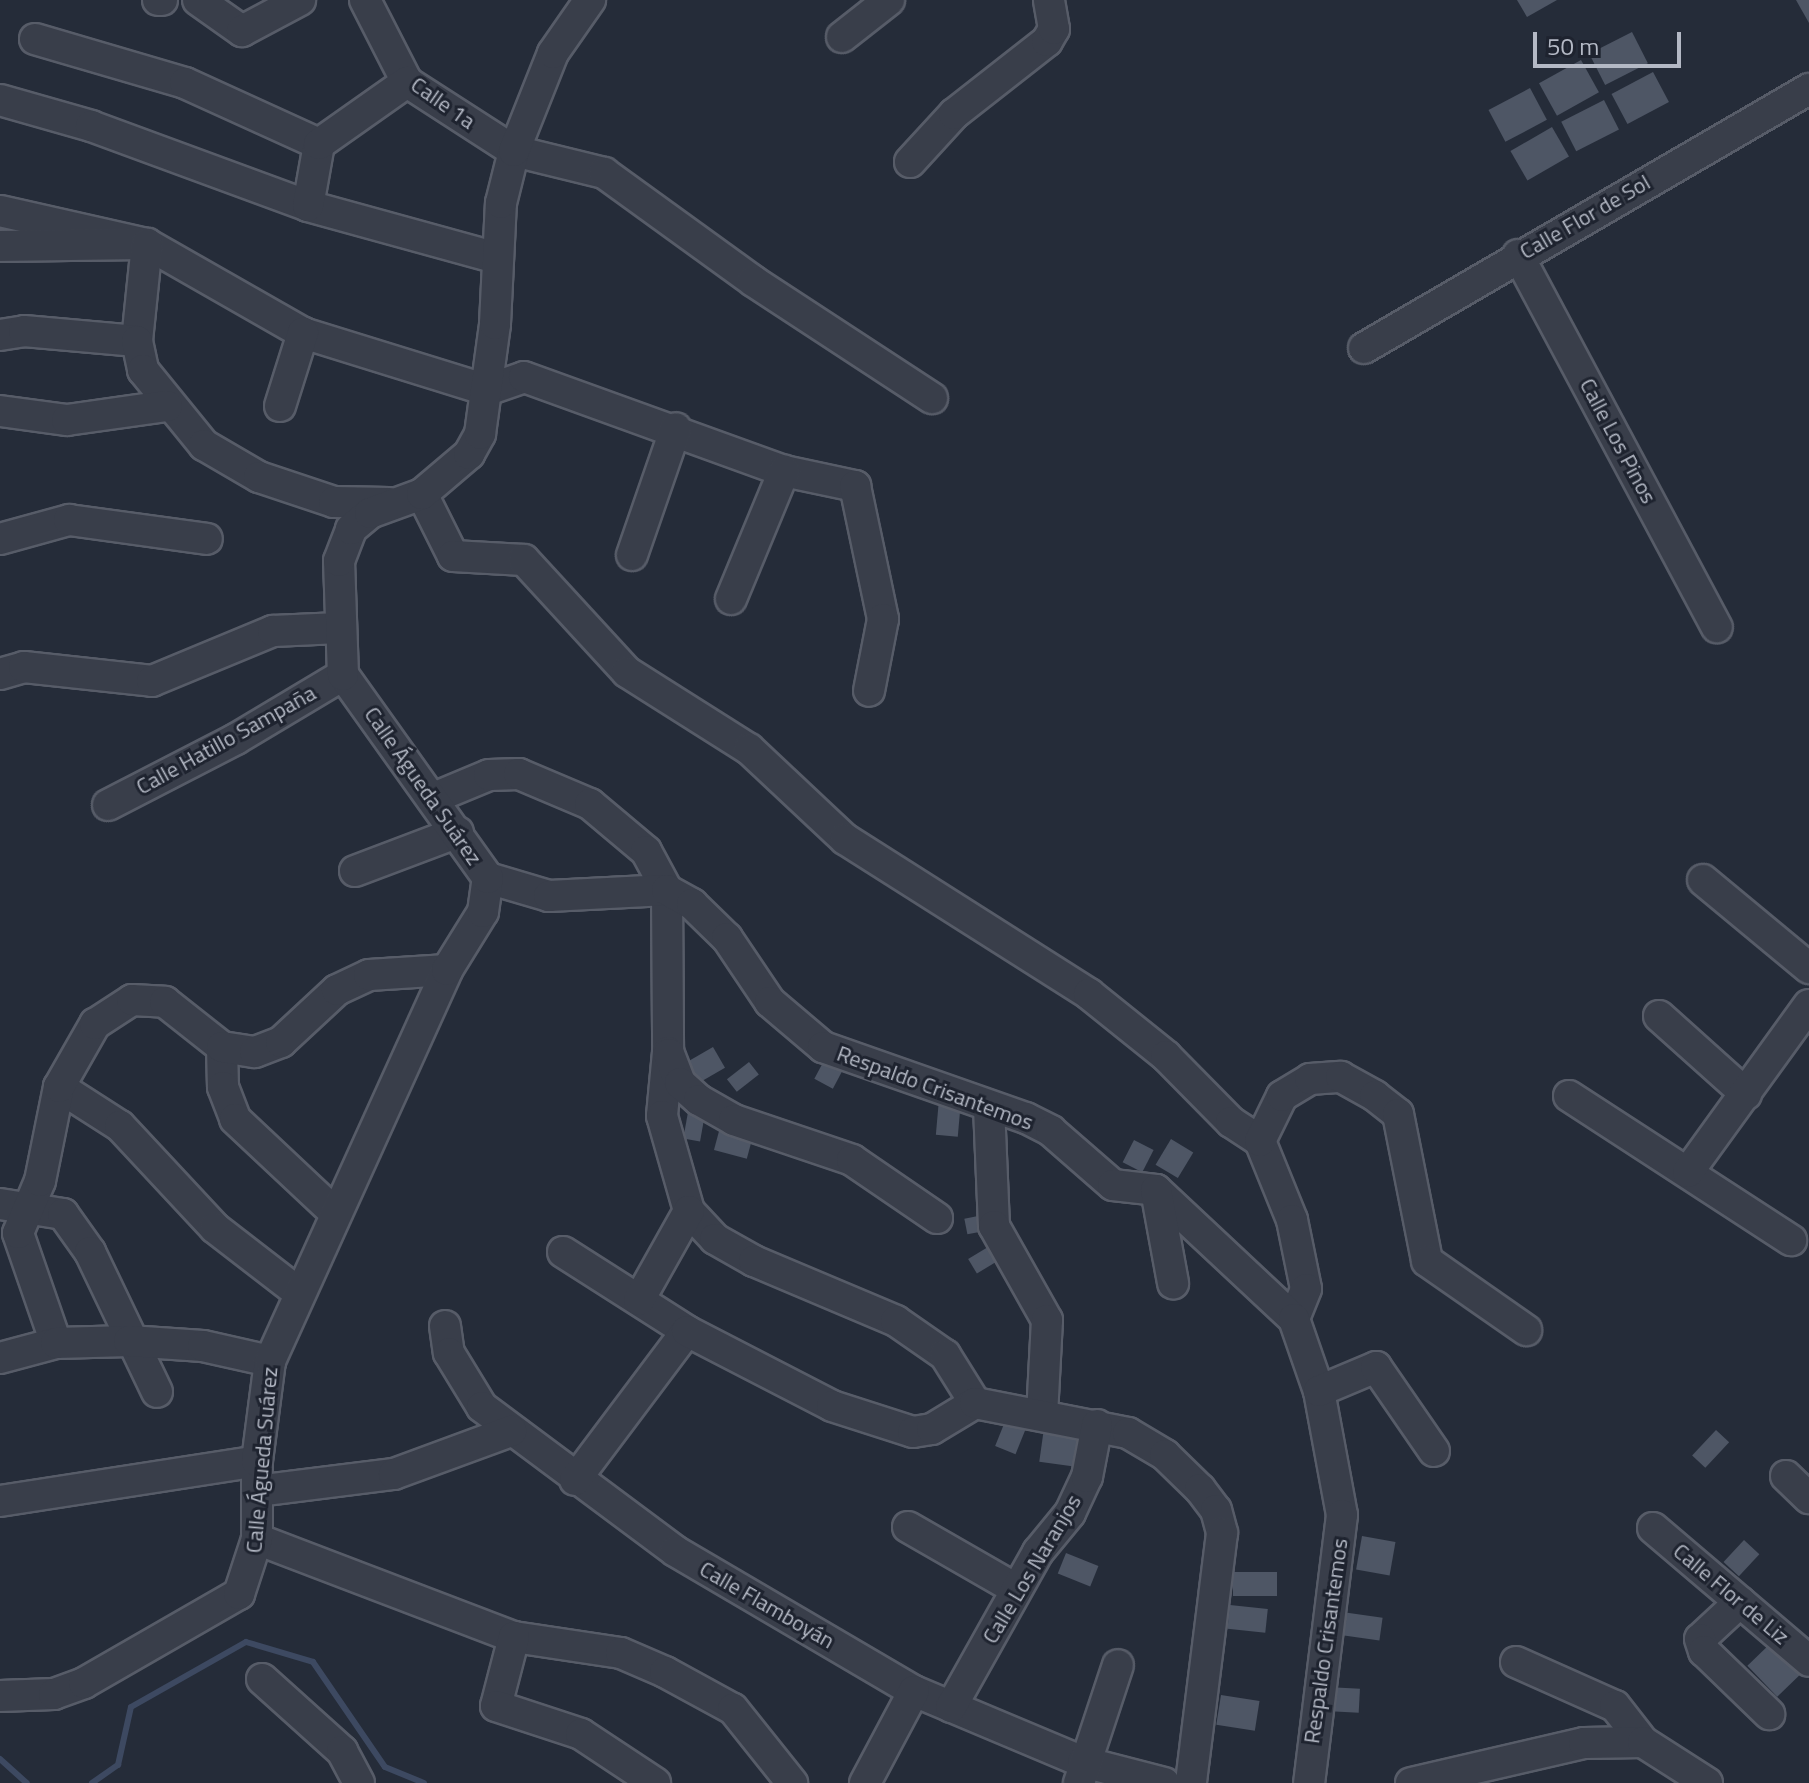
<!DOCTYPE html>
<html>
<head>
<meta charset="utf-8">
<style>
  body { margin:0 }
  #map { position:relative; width:1809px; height:1783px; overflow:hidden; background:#252c39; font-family:"Titillium Web",sans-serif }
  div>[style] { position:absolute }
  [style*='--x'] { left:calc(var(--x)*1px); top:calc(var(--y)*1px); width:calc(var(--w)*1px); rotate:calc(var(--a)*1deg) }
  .stream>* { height:6px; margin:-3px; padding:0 3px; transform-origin:3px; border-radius:3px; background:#3d4961 }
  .building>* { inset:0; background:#4e5665; transform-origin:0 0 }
  .roads { filter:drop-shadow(2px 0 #575c68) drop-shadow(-2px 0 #575c68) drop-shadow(0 2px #575c68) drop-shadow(0 -2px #575c68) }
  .minor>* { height:30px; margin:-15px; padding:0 15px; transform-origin:15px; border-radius:15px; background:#393e4a }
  span { translate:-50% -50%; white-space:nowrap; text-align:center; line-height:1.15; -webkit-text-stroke:6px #1e232f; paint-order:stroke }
  .street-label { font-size:22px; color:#b4b9c5 }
  .scale { position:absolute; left:1533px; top:32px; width:148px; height:36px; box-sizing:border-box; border:4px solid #b4b9c5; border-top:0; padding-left:10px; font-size:24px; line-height:28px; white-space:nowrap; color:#b4b9c5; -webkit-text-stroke:6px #1e232f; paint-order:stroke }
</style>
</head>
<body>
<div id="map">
  <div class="stream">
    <div style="--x:0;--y:1759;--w:36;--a:42"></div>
    <div style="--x:92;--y:1783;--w:32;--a:-35"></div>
    <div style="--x:118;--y:1765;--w:59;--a:-77.4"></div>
    <div style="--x:131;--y:1707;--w:132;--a:-29.5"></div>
    <div style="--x:246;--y:1642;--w:70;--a:16.6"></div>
    <div style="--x:313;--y:1662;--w:127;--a:55.6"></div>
    <div style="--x:385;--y:1767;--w:42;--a:22.3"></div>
  </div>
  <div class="building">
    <div style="clip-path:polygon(1517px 0,1557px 0,1527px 17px)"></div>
    <div style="clip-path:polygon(1796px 0,1809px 0,1809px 23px)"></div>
    <div style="left:1632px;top:32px;width:35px;height:48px;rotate:63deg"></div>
    <div style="left:1581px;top:60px;width:37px;height:48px;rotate:61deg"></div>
    <div style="left:1653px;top:72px;width:34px;height:47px;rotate:62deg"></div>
    <div style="left:1530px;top:88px;width:36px;height:47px;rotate:62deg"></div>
    <div style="left:1604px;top:100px;width:33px;height:48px;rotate:63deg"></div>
    <div style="left:1552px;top:127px;width:34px;height:48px;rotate:60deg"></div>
    <div style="left:713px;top:1047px;width:24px;height:30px;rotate:60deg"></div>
    <div style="left:827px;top:1055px;width:21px;height:27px;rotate:28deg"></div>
    <div style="left:749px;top:1062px;width:16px;height:28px;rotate:52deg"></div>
    <div style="left:939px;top:1099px;width:22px;height:36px;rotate:5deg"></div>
    <div style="left:688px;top:1112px;width:17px;height:27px;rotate:10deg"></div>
    <div style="left:722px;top:1120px;width:34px;height:31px;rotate:15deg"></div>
    <div style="left:1171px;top:1139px;width:26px;height:30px;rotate:31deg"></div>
    <div style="left:1134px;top:1140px;width:22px;height:25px;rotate:27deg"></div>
    <div style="left:983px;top:1215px;width:16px;height:19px;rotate:79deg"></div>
    <div style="left:993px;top:1244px;width:17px;height:29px;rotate:59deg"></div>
    <div style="left:1006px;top:1419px;width:22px;height:29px;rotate:22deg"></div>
    <div style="left:1044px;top:1428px;width:35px;height:34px;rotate:8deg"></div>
    <div style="left:1716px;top:1430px;width:18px;height:35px;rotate:43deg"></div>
    <div style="left:1362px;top:1536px;width:34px;height:34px;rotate:10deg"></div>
    <div style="left:1744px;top:1540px;width:21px;height:30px;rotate:43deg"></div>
    <div style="left:1066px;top:1553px;width:35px;height:22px;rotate:22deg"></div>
    <div style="left:1233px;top:1572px;width:44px;height:24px"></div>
    <div style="left:1230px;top:1605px;width:38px;height:24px;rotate:6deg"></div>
    <div style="left:1342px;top:1612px;width:41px;height:23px;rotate:8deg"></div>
    <div style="left:1774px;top:1640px;width:43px;height:37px;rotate:46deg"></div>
    <div style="left:1327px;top:1687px;width:33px;height:24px;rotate:3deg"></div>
    <div style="left:1221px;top:1695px;width:39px;height:30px;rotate:9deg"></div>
  </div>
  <div class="roads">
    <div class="minor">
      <div style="--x:158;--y:0;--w:4;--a:0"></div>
      <div style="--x:198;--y:0;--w:54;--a:35.2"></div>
      <div style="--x:242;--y:31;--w:66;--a:-28.1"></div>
      <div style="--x:365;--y:0;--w:92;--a:62.9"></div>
      <div style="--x:407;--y:82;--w:127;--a:32.8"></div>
      <div style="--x:514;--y:151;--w:93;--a:13.7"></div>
      <div style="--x:604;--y:173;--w:184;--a:35.9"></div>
      <div style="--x:753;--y:281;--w:214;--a:33.2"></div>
      <div style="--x:842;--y:37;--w:60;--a:-38.2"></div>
      <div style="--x:35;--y:39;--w:156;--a:16.3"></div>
      <div style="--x:185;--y:83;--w:147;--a:24.5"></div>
      <div style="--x:0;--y:100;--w:95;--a:15.9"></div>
      <div style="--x:91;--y:126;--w:231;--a:20.2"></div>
      <div style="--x:308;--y:206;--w:196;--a:15.4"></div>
      <div style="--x:910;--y:162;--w:65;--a:-47.5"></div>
      <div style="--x:954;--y:114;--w:118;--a:-38.1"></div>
      <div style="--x:1047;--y:41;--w:14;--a:-60"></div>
      <div style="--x:1054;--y:29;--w:29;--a:-100"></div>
      <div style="--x:308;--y:206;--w:63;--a:-79.9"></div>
      <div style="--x:319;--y:144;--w:108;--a:-35.2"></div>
      <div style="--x:0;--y:211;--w:151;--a:12.7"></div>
      <div style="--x:147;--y:244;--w:180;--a:29.7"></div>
      <div style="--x:303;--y:333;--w:193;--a:17.2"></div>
      <div style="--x:0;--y:246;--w:147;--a:-0.8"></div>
      <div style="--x:147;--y:244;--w:98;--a:95.9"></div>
      <div style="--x:1518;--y:255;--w:422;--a:61.9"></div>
      <div style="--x:0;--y:335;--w:24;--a:-9"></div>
      <div style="--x:24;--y:331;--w:113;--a:5.1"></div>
      <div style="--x:137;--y:341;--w:30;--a:78"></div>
      <div style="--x:143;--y:370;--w:97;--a:50.9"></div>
      <div style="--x:204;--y:445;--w:64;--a:30.2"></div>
      <div style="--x:259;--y:477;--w:79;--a:18.4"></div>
      <div style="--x:334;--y:502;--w:55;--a:1"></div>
      <div style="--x:1364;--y:348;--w:515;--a:-30.2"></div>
      <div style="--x:487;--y:390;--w:39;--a:-19"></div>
      <div style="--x:524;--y:377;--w:276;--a:19.9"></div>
      <div style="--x:784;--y:471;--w:73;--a:11.9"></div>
      <div style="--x:855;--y:486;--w:136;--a:78.1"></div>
      <div style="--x:883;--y:619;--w:73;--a:101"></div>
      <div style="--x:280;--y:406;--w:77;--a:-72.5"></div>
      <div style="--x:0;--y:411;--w:68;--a:7.7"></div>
      <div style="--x:67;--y:420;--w:101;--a:-8"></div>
      <div style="--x:422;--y:494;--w:69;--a:63.4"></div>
      <div style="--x:453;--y:556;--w:71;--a:3.2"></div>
      <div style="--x:524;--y:560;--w:152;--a:47.4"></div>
      <div style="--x:627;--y:672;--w:144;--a:32.3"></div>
      <div style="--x:749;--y:749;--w:132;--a:43.2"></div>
      <div style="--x:845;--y:839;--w:289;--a:32.4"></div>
      <div style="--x:1089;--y:994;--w:99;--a:38.8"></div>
      <div style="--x:1166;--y:1056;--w:93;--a:45.4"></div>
      <div style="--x:1231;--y:1122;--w:35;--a:33"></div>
      <div style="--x:1260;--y:1141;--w:85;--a:67.9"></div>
      <div style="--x:1292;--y:1220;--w:70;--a:78.5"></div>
      <div style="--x:1306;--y:1289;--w:32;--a:112"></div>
      <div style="--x:0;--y:539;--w:72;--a:-15.4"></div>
      <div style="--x:69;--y:520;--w:139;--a:7.8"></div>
      <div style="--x:632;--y:555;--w:134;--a:-70.9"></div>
      <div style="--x:731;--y:599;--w:139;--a:-67.5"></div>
      <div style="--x:0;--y:674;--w:25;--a:-16"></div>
      <div style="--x:24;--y:667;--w:129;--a:6.2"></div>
      <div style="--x:152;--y:681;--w:131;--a:-22.5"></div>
      <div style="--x:273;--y:631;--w:66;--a:-2.6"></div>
      <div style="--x:436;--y:797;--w:57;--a:-22.5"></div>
      <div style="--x:489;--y:775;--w:30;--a:-2"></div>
      <div style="--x:519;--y:774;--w:77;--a:22.9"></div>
      <div style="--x:590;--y:804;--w:73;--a:40"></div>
      <div style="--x:646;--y:851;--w:44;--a:61.7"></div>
      <div style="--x:667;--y:890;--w:162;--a:89.6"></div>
      <div style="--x:668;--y:1052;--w:64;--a:95.4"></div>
      <div style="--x:662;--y:1116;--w:99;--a:74.1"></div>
      <div style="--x:689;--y:1211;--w:38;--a:47"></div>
      <div style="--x:715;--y:1239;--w:45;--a:29.4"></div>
      <div style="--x:754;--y:1261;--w:154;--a:22.9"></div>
      <div style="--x:896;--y:1321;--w:60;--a:34.8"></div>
      <div style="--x:945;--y:1355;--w:57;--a:58"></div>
      <div style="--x:108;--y:805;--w:144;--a:-27.3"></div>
      <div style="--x:236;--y:739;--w:125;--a:-30.9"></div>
      <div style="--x:355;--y:871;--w:110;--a:-20.7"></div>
      <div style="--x:488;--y:878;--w:64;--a:16.4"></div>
      <div style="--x:549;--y:896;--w:118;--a:-2.9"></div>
      <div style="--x:667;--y:890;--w:29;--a:29"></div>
      <div style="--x:692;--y:904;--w:49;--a:44.2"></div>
      <div style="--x:727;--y:938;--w:77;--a:56.1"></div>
      <div style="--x:770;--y:1002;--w:70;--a:40.3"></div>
      <div style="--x:823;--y:1047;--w:215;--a:19.3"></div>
      <div style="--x:1026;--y:1118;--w:28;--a:27"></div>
      <div style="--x:1051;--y:1131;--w:82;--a:41.1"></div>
      <div style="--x:1113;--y:1185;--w:43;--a:6.6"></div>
      <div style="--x:1156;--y:1190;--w:189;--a:43.1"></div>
      <div style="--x:1294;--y:1319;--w:76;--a:70.9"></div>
      <div style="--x:1319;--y:1391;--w:126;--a:79.5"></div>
      <div style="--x:1342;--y:1515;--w:270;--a:97"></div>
      <div style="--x:1703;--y:880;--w:138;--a:39.7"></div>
      <div style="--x:1659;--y:1016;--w:117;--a:41.9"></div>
      <div style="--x:222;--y:1047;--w:40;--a:88.6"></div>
      <div style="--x:223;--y:1087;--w:34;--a:69"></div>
      <div style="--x:235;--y:1119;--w:136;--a:43.2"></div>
      <div style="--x:669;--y:1054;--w:31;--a:69"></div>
      <div style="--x:680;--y:1083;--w:25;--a:42"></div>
      <div style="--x:699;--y:1100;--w:40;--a:29.7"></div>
      <div style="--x:734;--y:1120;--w:125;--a:18.7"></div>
      <div style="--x:852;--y:1160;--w:103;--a:34.3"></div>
      <div style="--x:59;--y:1087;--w:72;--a:32.6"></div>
      <div style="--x:120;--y:1126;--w:139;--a:47"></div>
      <div style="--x:215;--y:1228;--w:106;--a:37.7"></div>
      <div style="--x:1569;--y:1096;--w:265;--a:33"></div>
      <div style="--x:989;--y:1107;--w:119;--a:87.6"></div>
      <div style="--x:994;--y:1226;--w:108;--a:60.6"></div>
      <div style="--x:1047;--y:1320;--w:94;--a:93"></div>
      <div style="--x:1260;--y:1141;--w:50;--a:-63.9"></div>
      <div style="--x:1282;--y:1096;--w:33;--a:-31"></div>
      <div style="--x:1310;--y:1079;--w:31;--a:-4"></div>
      <div style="--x:1341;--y:1077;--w:39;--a:29"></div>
      <div style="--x:1375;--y:1096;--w:29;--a:38"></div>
      <div style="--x:1398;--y:1114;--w:150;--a:78.8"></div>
      <div style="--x:1427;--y:1261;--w:121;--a:34.9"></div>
      <div style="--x:1688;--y:1172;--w:206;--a:-54.1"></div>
      <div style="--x:1156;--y:1190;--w:95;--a:79.6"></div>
      <div style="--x:0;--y:1204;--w:64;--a:9"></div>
      <div style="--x:63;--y:1214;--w:47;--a:54.6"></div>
      <div style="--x:90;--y:1252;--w:155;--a:64.4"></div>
      <div style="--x:563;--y:1252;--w:147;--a:32.5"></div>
      <div style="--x:639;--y:1300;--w:102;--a:-60.7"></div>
      <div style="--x:445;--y:1326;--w:27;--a:82"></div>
      <div style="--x:449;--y:1353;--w:63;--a:58.6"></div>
      <div style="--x:482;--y:1407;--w:241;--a:36.7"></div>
      <div style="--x:675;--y:1551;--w:277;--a:30.4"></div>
      <div style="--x:914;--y:1691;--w:183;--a:22.8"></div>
      <div style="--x:1083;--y:1762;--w:84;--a:14.5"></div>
      <div style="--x:56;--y:1343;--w:116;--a:-109.1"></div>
      <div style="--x:18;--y:1233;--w:56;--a:-67.1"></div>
      <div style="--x:40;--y:1181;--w:96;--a:-78.6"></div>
      <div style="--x:59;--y:1087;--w:73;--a:-60.3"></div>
      <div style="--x:95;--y:1024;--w:44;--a:-33"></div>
      <div style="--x:132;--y:1000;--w:33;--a:3"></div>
      <div style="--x:165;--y:1002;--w:73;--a:38.3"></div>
      <div style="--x:222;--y:1047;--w:33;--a:9"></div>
      <div style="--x:255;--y:1052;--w:28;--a:-21"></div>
      <div style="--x:281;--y:1042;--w:76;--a:-42.9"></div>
      <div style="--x:337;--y:990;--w:35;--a:-25"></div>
      <div style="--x:369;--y:975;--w:78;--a:-3.7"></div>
      <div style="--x:0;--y:1358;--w:58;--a:-15"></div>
      <div style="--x:56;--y:1343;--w:73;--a:-1.6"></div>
      <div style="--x:129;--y:1341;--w:74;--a:3.9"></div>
      <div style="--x:203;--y:1346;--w:69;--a:12.6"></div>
      <div style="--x:1319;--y:1391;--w:62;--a:-22.8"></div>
      <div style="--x:1376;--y:1367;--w:102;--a:55.4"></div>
      <div style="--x:1786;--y:1476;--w:32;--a:44"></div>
      <div style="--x:575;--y:1480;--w:186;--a:-53.1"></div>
      <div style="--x:687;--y:1331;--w:163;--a:27.3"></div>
      <div style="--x:832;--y:1406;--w:85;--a:17.8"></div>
      <div style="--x:913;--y:1432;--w:19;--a:-9"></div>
      <div style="--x:932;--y:1429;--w:50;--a:-31.2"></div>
      <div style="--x:975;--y:1403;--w:156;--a:11.1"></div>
      <div style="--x:1128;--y:1433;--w:43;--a:30.7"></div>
      <div style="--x:1165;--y:1455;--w:49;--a:44.2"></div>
      <div style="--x:1200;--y:1489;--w:26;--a:53"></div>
      <div style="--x:1216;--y:1510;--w:24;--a:75"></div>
      <div style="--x:1222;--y:1533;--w:252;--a:97.1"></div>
      <div style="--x:257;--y:1491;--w:138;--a:-7.1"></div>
      <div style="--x:394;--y:1474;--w:125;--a:-20.2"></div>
      <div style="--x:0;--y:1501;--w:260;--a:-8.8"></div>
      <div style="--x:908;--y:1527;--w:125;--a:29.9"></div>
      <div style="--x:1653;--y:1528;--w:205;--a:40.4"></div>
      <div style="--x:257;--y:1539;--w:275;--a:20.9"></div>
      <div style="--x:514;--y:1637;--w:108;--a:8.5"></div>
      <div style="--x:621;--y:1653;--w:48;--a:23.4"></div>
      <div style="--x:665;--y:1672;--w:77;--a:28.6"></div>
      <div style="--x:733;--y:1709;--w:95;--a:51.4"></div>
      <div style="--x:1740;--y:1602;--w:54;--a:137.2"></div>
      <div style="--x:1700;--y:1639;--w:13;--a:72"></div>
      <div style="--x:1704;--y:1651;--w:91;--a:44.1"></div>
      <div style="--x:514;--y:1637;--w:71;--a:104.6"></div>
      <div style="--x:496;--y:1706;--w:89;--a:18.2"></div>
      <div style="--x:581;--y:1734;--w:89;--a:33.5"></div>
      <div style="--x:1516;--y:1662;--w:108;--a:24"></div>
      <div style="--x:1615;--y:1706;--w:46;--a:52.1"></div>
      <div style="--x:262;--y:1679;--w:108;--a:42"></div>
      <div style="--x:342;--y:1751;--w:36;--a:62"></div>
      <div style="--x:0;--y:1696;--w:54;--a:-2.1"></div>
      <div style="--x:54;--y:1694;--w:32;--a:-20"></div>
      <div style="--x:84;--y:1683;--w:179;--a:-29.9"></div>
      <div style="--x:239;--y:1594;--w:58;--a:-71.9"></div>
      <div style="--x:257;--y:1539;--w:78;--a:-90"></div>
      <div style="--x:257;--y:1461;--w:101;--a:-82.6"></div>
      <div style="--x:270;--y:1361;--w:429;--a:-65.6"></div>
      <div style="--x:447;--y:970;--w:68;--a:-58.2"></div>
      <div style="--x:483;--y:912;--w:34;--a:-82"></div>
      <div style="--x:488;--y:878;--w:249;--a:-125.5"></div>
      <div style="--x:343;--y:675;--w:114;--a:-92"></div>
      <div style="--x:339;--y:561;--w:34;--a:-69"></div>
      <div style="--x:351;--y:529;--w:25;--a:-40"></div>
      <div style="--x:370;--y:513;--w:55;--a:-20.1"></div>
      <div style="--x:422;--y:494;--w:62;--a:-40.4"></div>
      <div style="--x:469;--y:454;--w:23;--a:-61"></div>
      <div style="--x:480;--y:434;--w:111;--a:-82.2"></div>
      <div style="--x:495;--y:324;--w:121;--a:-87.2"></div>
      <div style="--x:501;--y:203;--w:54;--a:-76"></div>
      <div style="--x:514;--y:151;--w:105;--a:-68.3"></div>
      <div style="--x:553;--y:53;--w:65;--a:-55.1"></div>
      <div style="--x:951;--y:1707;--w:178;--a:-60.7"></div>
      <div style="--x:1038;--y:1552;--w:50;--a:-50.6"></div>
      <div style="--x:1070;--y:1513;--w:40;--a:-65"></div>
      <div style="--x:1087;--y:1477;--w:53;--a:-79.1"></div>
      <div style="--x:865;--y:1783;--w:104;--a:-62"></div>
      <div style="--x:1079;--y:1783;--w:124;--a:-71.7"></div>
      <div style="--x:1411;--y:1783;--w:178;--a:-13"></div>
      <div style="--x:1584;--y:1743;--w:59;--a:-1"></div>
      <div style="--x:1643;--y:1742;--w:76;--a:32.6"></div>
    </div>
  </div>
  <div class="street-label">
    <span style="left:443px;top:103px;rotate:35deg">Calle 1a</span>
    <span style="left:1585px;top:217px;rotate:-30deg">Calle Flor de Sol</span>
    <span style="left:1618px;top:441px;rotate:62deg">Calle Los Pinos</span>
    <span style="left:226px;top:740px;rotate:-29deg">Calle Hatillo Sampaña</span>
    <span style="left:423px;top:786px;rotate:55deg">Calle Águeda Suárez</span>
    <span style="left:935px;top:1088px;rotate:20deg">Respaldo Crisantemos</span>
    <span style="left:262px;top:1460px;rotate:-85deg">Calle Águeda Suárez</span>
    <span style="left:1032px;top:1569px;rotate:-59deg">Calle Los Naranjos</span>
    <span style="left:1731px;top:1594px;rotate:40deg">Calle Flor de Liz</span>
    <span style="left:767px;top:1605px;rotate:30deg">Calle Flamboyán</span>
    <span style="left:1326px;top:1641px;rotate:-82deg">Respaldo Crisantemos</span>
  </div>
  <div class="scale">50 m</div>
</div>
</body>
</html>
